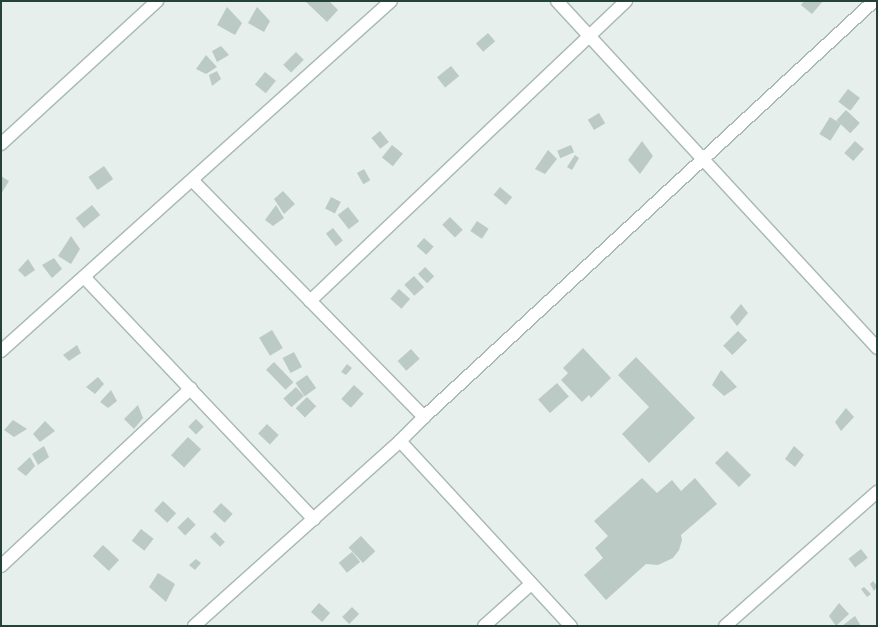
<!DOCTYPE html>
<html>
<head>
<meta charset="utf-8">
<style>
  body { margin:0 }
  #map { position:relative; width:878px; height:627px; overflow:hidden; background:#e6efeb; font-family:Inter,sans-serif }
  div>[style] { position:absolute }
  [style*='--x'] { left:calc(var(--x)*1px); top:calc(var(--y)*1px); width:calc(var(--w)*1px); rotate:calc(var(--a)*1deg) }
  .building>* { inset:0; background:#bbcac4; transform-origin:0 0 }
  .roads { filter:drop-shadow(1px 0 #a8b8b2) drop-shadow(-1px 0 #a8b8b2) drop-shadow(0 1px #a8b8b2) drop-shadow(0 -1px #a8b8b2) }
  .street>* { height:12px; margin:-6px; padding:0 6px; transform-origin:6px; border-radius:6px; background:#fff }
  span { translate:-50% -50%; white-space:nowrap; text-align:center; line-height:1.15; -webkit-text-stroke:4px #f7fbf9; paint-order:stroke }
  .frame { position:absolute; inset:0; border:2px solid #24423a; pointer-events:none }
</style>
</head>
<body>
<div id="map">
  <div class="building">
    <div style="clip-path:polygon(305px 1px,329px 1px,338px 10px,327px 22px)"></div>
    <div style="clip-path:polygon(804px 1px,823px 1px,812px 14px,801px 5px)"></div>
    <div style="clip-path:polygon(227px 7px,242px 23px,235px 35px,217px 25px)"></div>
    <div style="clip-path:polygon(257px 7px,270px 21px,264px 32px,248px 23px)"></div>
    <div style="left:488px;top:33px;width:11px;height:16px;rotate:49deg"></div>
    <div style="clip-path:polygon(221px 46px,229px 55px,217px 62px,212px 51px)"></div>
    <div style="left:296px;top:52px;width:11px;height:18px;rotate:45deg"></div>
    <div style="clip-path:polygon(206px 55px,217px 67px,206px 74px,196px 69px)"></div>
    <div style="left:451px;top:66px;width:13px;height:18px;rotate:51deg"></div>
    <div style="clip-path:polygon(217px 71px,221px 79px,212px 86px,209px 75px)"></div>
    <div style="left:265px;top:72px;width:14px;height:16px;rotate:39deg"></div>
    <div style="left:848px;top:89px;width:15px;height:16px;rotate:37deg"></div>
    <div style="left:846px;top:110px;width:19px;height:14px;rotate:43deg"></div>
    <div style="left:599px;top:113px;width:12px;height:13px;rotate:59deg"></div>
    <div style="left:830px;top:117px;width:13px;height:20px;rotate:32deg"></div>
    <div style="left:380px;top:131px;width:14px;height:11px;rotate:51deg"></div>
    <div style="clip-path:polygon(642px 141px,653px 156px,640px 174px,628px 160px)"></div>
    <div style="left:855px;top:141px;width:12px;height:16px;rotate:42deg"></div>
    <div style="left:392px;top:145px;width:14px;height:16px;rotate:39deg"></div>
    <div style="left:571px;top:145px;width:8px;height:15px;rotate:67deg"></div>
    <div style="clip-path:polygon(548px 150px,557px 159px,545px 174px,535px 169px)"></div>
    <div style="clip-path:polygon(575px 155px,579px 158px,572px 170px,567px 167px)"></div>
    <div style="left:104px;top:166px;width:16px;height:19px;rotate:55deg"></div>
    <div style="left:364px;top:169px;width:13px;height:8px;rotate:61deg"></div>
    <div style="clip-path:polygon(1px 176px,9px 181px,1px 194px)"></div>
    <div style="left:500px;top:187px;width:16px;height:10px;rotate:40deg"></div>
    <div style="clip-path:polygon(283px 191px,295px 204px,284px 214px,274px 199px)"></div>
    <div style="left:331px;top:197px;width:11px;height:13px;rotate:27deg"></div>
    <div style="left:92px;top:205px;width:13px;height:21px;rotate:51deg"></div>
    <div style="clip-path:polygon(276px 205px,284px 218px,273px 226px,265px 220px)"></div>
    <div style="left:348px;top:207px;width:18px;height:13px;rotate:52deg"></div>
    <div style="left:450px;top:217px;width:18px;height:11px;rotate:45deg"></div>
    <div style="left:477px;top:221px;width:14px;height:12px;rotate:34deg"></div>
    <div style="left:333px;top:228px;width:16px;height:9px;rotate:52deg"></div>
    <div style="clip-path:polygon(71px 236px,80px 249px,71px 264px,58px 256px)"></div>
    <div style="left:424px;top:238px;width:13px;height:11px;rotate:42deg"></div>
    <div style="clip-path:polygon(54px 258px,62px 269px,52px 278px,42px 265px)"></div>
    <div style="clip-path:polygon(28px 259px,35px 270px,25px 277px,18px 270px)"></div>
    <div style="left:425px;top:267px;width:13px;height:10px;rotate:45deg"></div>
    <div style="left:414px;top:276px;width:15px;height:13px;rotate:48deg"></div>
    <div style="left:399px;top:289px;width:15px;height:13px;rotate:42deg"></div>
    <div style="clip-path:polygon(741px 304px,748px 313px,737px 326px,730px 317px)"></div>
    <div style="left:272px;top:330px;width:21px;height:15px;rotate:59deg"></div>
    <div style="left:738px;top:331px;width:13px;height:21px;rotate:45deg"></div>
    <div style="clip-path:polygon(77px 345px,81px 353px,69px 361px,63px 355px)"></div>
    <div style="clip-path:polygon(583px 348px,611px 378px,591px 398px,589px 395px,582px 402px,561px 380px,568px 373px,563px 368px)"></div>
    <div style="left:411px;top:349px;width:13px;height:18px;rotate:48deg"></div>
    <div style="left:294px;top:352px;width:17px;height:13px;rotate:62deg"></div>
    <div style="clip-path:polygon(636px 357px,695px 418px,649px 463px,622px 434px,649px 407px,618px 375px)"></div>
    <div style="left:274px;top:362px;width:28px;height:11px;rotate:46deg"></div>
    <div style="clip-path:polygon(347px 364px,352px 368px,346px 375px,341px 372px)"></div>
    <div style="clip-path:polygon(721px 370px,737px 387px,724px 396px,712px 385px)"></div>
    <div style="left:307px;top:375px;width:16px;height:14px;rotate:55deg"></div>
    <div style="clip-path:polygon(98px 377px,104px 384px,95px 394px,86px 387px)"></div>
    <div style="left:557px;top:383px;width:18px;height:25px;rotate:49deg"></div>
    <div style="left:354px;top:385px;width:13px;height:19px;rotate:42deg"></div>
    <div style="left:296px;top:387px;width:12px;height:17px;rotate:48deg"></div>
    <div style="clip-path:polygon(111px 390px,117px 401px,108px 408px,100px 402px)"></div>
    <div style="left:307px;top:397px;width:13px;height:16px;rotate:45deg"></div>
    <div style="clip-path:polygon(138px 405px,143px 418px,134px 429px,124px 419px)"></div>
    <div style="clip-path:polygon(846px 408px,854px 417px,841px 431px,835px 422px)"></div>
    <div style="left:196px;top:419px;width:11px;height:11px;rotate:45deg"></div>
    <div style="clip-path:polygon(13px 420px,27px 429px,14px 437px,4px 430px)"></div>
    <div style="clip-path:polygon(45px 421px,55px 431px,40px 442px,33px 434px)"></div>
    <div style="left:267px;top:424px;width:16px;height:13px;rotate:43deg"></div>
    <div style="left:188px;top:437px;width:18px;height:25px;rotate:43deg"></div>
    <div style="clip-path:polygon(44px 446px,49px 457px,38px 465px,32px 454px)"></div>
    <div style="clip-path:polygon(794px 446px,804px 455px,795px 467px,785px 459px)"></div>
    <div style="left:727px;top:451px;width:34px;height:17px;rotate:45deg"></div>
    <div style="clip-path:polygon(30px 457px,35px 466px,26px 476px,17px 469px)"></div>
    <div style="clip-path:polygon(642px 478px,657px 493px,672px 480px,681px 491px,695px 478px,717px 504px,681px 535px,682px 540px,679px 550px,673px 558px,658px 565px,646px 564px,606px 600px,584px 575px,603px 558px,595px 548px,608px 536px,594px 521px)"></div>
    <div style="left:163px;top:501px;width:18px;height:13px;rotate:43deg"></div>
    <div style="left:221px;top:503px;width:16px;height:12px;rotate:43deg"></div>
    <div style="left:188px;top:517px;width:11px;height:15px;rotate:45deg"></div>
    <div style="left:141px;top:529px;width:16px;height:15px;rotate:38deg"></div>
    <div style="left:215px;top:532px;width:14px;height:7px;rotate:45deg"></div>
    <div style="left:361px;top:536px;width:21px;height:17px;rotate:47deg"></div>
    <div style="left:103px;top:545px;width:22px;height:15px;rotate:43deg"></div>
    <div style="left:861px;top:549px;width:11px;height:16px;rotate:52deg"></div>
    <div style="left:352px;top:552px;width:13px;height:17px;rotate:51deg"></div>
    <div style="clip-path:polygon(196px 559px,201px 563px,195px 570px,189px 565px)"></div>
    <div style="clip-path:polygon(158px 573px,175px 584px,166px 602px,149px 587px)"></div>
    <div style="clip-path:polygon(873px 581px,877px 586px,874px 591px,870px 584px)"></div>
    <div style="clip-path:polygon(864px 587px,871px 594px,867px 597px,861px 589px)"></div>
    <div style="left:319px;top:603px;width:15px;height:12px;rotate:42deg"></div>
    <div style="clip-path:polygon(839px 603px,849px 614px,836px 626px,829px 616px)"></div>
    <div style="left:352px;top:607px;width:10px;height:14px;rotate:45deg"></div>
    <div style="clip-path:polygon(855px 616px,861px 626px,842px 626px)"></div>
  </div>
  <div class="roads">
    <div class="street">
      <div style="--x:557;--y:1;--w:472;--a:47.3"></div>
      <div style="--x:1;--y:144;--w:212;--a:-42.5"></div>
      <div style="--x:192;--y:180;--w:332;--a:45.6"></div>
      <div style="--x:84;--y:277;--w:334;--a:46.5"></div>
      <div style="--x:310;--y:301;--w:436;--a:-43.5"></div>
      <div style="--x:1;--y:351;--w:524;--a:-41.91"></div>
      <div style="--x:400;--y:441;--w:252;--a:47.3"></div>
      <div style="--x:1;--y:566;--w:260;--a:-43.1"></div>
      <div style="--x:194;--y:626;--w:277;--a:-41.9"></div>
      <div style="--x:400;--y:441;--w:34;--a:-45"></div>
      <div style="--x:424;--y:417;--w:613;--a:-42.75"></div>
      <div style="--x:484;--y:626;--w:63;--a:-41.8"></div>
      <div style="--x:725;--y:626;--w:203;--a:-41.4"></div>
    </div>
  </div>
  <div class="frame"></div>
</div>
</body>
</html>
